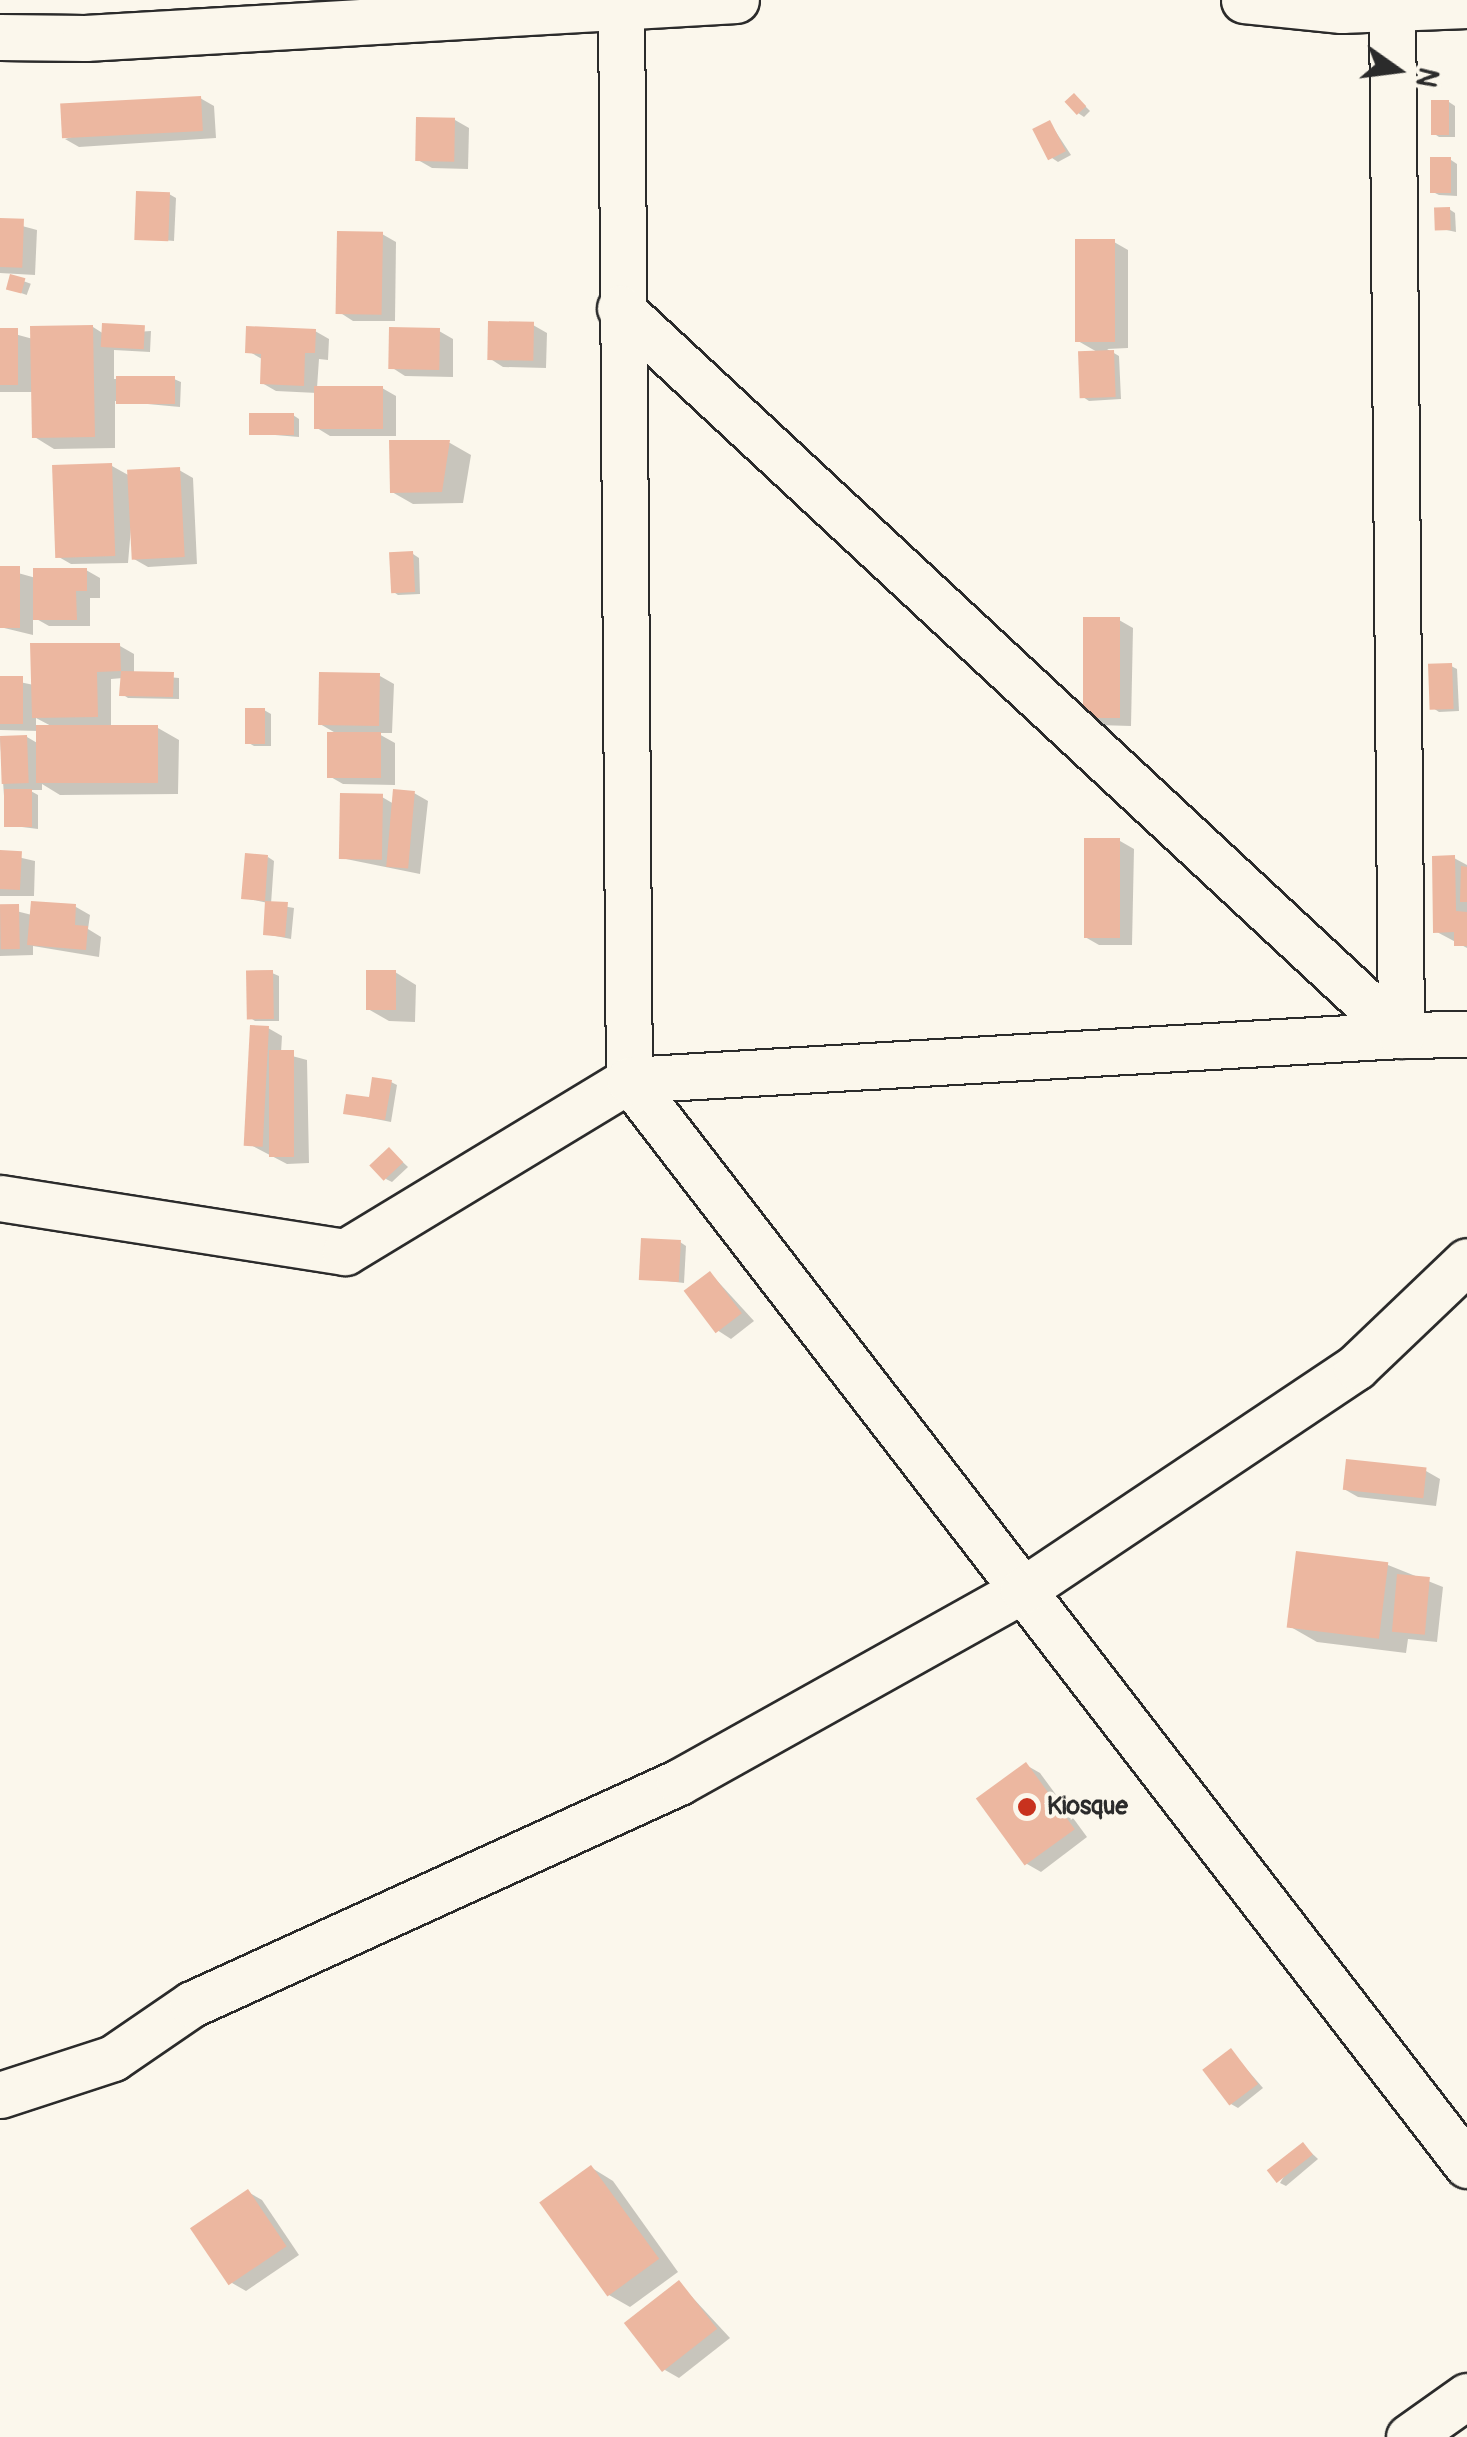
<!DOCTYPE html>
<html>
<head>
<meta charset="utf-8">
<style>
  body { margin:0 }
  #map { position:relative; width:1467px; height:2437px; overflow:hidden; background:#fbf7ec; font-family:Pangolin,sans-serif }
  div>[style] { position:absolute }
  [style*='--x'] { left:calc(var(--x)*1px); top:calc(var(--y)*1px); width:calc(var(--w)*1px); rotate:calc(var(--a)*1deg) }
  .shadow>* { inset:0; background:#0003; transform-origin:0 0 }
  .building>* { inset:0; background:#ecb7a0; transform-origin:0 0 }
  .roads { filter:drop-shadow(2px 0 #2b2b2b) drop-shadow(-2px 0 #2b2b2b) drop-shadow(0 2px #2b2b2b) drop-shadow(0 -2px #2b2b2b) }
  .street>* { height:45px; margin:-22.5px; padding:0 22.5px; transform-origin:22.5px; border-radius:22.5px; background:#fbf7ec }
  .dots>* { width:28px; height:28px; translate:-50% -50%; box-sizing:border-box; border:5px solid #fbf7ec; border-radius:50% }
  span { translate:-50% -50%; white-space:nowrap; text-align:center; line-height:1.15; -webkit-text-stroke:8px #fbf7ec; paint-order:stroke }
  .poi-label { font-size:25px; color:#2b2b2b; font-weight:700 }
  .left { translate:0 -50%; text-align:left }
  .north { position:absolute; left:1347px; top:20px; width:100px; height:100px; -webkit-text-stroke:8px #fbf7ec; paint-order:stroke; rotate:104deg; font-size:28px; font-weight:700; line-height:40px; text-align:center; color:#2b2b2b }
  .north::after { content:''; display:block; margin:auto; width:35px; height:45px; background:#2b2b2b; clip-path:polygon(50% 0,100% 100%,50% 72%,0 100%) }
</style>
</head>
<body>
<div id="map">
  <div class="shadow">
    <div style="clip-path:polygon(1075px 96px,1090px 111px,1084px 117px,1078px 113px)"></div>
    <div style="clip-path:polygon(200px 98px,214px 106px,216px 138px,79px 147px,65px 139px)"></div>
    <div style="clip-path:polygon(1449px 102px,1455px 106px,1455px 137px,1439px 137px,1433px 133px)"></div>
    <div style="clip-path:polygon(455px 120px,469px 128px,468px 169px,432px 168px,418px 160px)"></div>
    <div style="clip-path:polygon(1050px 123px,1071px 155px,1058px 162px,1052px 158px)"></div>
    <div style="clip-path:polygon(1451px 160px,1457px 164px,1457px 196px,1439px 195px,1433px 192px)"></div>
    <div style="clip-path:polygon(169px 194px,176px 198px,174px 241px,137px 238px)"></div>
    <div style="clip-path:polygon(1449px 209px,1455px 213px,1456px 232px,1437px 228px)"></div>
    <div style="clip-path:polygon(0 220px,37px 230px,35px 275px,0 273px)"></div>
    <div style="clip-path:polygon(382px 234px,396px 242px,395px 321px,353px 321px,339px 312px)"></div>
    <div style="clip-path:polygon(1114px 242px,1128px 250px,1128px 348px,1107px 349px,1119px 356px,1121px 399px,1089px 401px,1083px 397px,1099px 353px,1078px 341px)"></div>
    <div style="left:12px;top:277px;width:20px;height:12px;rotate:20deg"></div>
    <div style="clip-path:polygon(533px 325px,547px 333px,546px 368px,503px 367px,489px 358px)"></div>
    <div style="clip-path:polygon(93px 327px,104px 334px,151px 331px,150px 352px,114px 350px,114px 379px,174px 379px,181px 382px,180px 407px,115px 401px,115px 448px,54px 449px,33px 436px,33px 392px,0 392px,0 330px,33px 339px)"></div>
    <div style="clip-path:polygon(315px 331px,329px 339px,328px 360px,319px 359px,317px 388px,382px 388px,396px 396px,396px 436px,330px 436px,317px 428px,317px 393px,276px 391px,262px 383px,262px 359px,248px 351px)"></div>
    <div style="clip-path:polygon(439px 331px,453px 339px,453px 377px,405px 376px,391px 367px)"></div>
    <div style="clip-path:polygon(293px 415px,299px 419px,299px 437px,252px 433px)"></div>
    <div style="clip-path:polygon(392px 443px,450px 443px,471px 455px,463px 503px,413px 504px,392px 492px)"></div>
    <div style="clip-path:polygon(112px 466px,130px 476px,179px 470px,193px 478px,197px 564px,148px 567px,134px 559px,132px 516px,128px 563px,71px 564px,57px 556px)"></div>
    <div style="clip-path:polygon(413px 554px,419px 558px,420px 594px,398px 595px,392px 591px)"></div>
    <div style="clip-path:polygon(0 568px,36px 578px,86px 570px,100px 578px,100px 598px,90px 598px,90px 626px,49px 626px,33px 617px,33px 635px,0 627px)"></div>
    <div style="clip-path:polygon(1119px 620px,1133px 628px,1131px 726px,1097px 725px,1083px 717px)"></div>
    <div style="clip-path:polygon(evenodd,120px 646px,134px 654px,134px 674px,179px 678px,179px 699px,128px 698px,122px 694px,123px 678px,111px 679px,111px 728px,158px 728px,179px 740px,178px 794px,60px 795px,42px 784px,42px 790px,29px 790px,38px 795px,38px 829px,6px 825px,0 738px,27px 737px,39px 744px,39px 731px,0 730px,0 678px,34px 685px,120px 646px,36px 718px,55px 728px,36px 729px,36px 718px)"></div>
    <div style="clip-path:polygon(1451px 666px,1457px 669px,1459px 711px,1439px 712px,1433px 708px)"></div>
    <div style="clip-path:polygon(380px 676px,394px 684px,392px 733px,377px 733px,395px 743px,395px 785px,343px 784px,329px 776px,339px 735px,320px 724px)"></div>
    <div style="clip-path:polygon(264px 710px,271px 714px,271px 746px,254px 746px,247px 742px)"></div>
    <div style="clip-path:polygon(414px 793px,428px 801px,420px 874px,341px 858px,382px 797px,394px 804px)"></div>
    <div style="clip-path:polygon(1120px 841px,1134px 849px,1132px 945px,1099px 945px,1085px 937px)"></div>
    <div style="clip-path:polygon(0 853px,35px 861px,34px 896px,0 896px)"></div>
    <div style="clip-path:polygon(268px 857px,274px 861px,271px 904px,294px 908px,291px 939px,265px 934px,268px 903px,244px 898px)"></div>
    <div style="clip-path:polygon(1454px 858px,1467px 865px,1467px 948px,1435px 931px)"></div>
    <div style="clip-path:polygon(0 907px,32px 915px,76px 907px,90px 915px,88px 929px,101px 937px,99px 957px,33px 946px,33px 955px,0 956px)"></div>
    <div style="clip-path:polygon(395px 972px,416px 985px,415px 1022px,389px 1021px,368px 1009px)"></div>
    <div style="clip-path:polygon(272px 973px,279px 976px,279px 1021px,255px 1021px,249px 1017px)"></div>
    <div style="clip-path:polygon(268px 1028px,282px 1036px,281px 1053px,307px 1060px,309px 1163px,287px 1164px,249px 1144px)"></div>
    <div style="clip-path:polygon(391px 1082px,397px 1085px,391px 1122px,345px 1113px)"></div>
    <div style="clip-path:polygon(390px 1150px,408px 1167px,392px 1182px,386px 1179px)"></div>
    <div style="clip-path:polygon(680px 1242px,686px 1246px,684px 1283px,642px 1278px)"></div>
    <div style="clip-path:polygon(711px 1274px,754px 1321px,731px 1339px,717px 1330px)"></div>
    <div style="clip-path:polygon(1426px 1471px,1440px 1479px,1436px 1506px,1358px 1497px,1344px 1489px)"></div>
    <div style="clip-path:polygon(1388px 1565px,1443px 1587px,1437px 1642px,1408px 1639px,1406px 1653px,1317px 1642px,1289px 1626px)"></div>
    <div style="clip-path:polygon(1026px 1765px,1040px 1773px,1087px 1837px,1041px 1872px,1027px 1864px)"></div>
    <div style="clip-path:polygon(1231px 2051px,1263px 2088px,1238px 2108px,1231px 2104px)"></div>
    <div style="clip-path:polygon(1303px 2145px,1318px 2159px,1286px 2186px,1280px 2183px)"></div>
    <div style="clip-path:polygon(592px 2168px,613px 2181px,678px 2272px,630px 2307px,609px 2295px)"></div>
    <div style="clip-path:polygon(248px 2192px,262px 2200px,299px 2255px,246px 2291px,232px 2283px)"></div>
    <div style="clip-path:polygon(679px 2283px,730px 2338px,679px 2378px,665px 2370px)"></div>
  </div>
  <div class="building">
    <div style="left:1074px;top:93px;width:18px;height:13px;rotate:47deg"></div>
    <div style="left:201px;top:96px;width:35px;height:141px;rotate:87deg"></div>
    <div style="left:1431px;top:100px;width:18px;height:35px"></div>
    <div style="left:416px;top:117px;width:39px;height:44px;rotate:1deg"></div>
    <div style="left:1050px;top:120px;width:35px;height:20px;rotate:63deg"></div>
    <div style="left:1430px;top:157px;width:21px;height:36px"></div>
    <div style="left:136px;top:191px;width:34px;height:49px;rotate:2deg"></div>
    <div style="left:1450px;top:207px;width:23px;height:16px;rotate:88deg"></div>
    <div style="left:0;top:218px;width:24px;height:49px;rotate:2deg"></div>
    <div style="left:337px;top:231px;width:46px;height:83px;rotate:1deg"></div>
    <div style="left:1075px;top:239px;width:40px;height:103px"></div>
    <div style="left:10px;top:274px;width:16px;height:16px;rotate:15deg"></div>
    <div style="left:488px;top:321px;width:46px;height:39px;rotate:1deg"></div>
    <div style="left:102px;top:323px;width:43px;height:24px;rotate:3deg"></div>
    <div style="left:93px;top:325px;width:112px;height:63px;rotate:89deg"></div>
    <div style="clip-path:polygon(246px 326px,316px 329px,315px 353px,305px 353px,304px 386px,260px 384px,261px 354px,245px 353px)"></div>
    <div style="left:389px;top:327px;width:51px;height:42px;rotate:1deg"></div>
    <div style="left:0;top:328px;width:18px;height:57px"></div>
    <div style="left:1114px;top:350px;width:47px;height:36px;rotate:88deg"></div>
    <div style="left:116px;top:376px;width:59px;height:28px"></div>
    <div style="left:314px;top:386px;width:69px;height:43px"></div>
    <div style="left:249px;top:413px;width:45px;height:22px"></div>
    <div style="clip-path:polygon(389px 440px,450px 440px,442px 492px,390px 493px)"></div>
    <div style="left:112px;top:463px;width:93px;height:60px;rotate:88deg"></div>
    <div style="left:180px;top:467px;width:90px;height:53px;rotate:87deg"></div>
    <div style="left:413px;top:551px;width:41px;height:24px;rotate:87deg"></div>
    <div style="left:0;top:566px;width:20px;height:62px"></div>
    <div style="clip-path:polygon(33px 568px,87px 568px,87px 591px,76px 591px,77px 620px,33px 620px)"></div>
    <div style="left:1083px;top:617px;width:37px;height:101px"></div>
    <div style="clip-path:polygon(30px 643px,120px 643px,121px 671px,174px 672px,173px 697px,119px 696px,121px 671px,97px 672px,98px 717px,32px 718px)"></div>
    <div style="left:1452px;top:663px;width:46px;height:24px;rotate:88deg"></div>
    <div style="left:319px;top:672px;width:61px;height:53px;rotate:1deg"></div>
    <div style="left:0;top:676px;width:23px;height:48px"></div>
    <div style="left:245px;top:708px;width:20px;height:36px"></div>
    <div style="left:158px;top:725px;width:58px;height:122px;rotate:90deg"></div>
    <div style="left:327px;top:732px;width:54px;height:46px"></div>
    <div style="left:27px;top:735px;width:48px;height:27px;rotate:88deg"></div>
    <div style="left:4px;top:789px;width:28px;height:38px"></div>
    <div style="left:393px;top:789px;width:22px;height:78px;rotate:5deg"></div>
    <div style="left:340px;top:793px;width:43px;height:66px;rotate:1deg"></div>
    <div style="left:1084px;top:838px;width:36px;height:100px"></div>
    <div style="left:0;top:850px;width:22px;height:39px;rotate:3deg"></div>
    <div style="clip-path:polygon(245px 853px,268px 855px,265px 901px,288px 902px,285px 937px,263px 935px,265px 901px,241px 899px)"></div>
    <div style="clip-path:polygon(1455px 855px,1456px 911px,1467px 912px,1467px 946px,1454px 946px,1454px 932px,1433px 933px,1432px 856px)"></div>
    <div style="clip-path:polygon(1461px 866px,1467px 867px,1467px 902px,1460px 902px)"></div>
    <div style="clip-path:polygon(31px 901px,76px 904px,75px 925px,88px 926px,86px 950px,27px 945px)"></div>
    <div style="left:19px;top:904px;width:45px;height:19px;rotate:89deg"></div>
    <div style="left:273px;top:970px;width:49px;height:27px;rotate:89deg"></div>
    <div style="left:366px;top:970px;width:30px;height:40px"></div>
    <div style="left:250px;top:1025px;width:19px;height:121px;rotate:3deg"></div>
    <div style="left:269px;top:1050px;width:25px;height:107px"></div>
    <div style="clip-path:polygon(372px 1077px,392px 1080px,385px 1120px,343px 1114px,346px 1094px,369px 1097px)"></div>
    <div style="left:389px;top:1147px;width:21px;height:27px;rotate:47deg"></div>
    <div style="left:641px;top:1238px;width:40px;height:42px;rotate:3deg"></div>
    <div style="left:710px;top:1271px;width:53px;height:33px;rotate:53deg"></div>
    <div style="left:1346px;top:1459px;width:81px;height:31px;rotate:6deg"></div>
    <div style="left:1296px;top:1551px;width:93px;height:77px;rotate:7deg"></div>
    <div style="left:1397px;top:1574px;width:33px;height:58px;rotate:5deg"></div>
    <div style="left:1026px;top:1762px;width:83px;height:62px;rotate:54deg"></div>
    <div style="left:1231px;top:2048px;width:45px;height:36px;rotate:53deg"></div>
    <div style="left:1303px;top:2142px;width:16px;height:46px;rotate:52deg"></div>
    <div style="left:591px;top:2165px;width:116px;height:64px;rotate:54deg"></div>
    <div style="left:248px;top:2189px;width:69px;height:70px;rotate:56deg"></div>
    <div style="left:679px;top:2280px;width:62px;height:70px;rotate:52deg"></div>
  </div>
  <div class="roads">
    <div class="street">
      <div style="--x:621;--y:0;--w:1080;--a:89.58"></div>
      <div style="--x:629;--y:1080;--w:1371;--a:52.32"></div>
      <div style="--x:1244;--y:0;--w:98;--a:5.9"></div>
      <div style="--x:1341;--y:10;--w:126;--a:-2.3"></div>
      <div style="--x:0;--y:37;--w:85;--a:0.7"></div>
      <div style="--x:85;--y:38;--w:652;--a:-3.34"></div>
      <div style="--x:620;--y:308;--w:1067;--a:42.95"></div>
      <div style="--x:1401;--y:1035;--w:66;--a:-0.9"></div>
      <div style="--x:0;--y:1198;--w:349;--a:8.9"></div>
      <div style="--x:345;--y:1252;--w:332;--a:-31.2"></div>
      <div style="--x:629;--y:1080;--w:773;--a:-3.34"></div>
      <div style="--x:1401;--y:1035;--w:1035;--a:-90.5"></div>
      <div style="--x:0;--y:2095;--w:119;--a:-18.1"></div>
      <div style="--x:113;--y:2058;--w:96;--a:-34.4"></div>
      <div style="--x:192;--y:2004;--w:535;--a:-24.51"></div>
      <div style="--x:679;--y:1782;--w:394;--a:-29.2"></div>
      <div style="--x:1023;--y:1590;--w:401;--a:-33.8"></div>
      <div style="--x:1356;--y:1367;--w:153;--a:-43.7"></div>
      <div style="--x:1409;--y:2437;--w:71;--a:-35.3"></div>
    </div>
  </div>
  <div class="dots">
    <div style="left:1027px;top:1807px;background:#c8321e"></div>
  </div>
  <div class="poi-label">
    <span class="left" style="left:1047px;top:1807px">Kiosque</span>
  </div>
  <div class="north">N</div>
</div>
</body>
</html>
